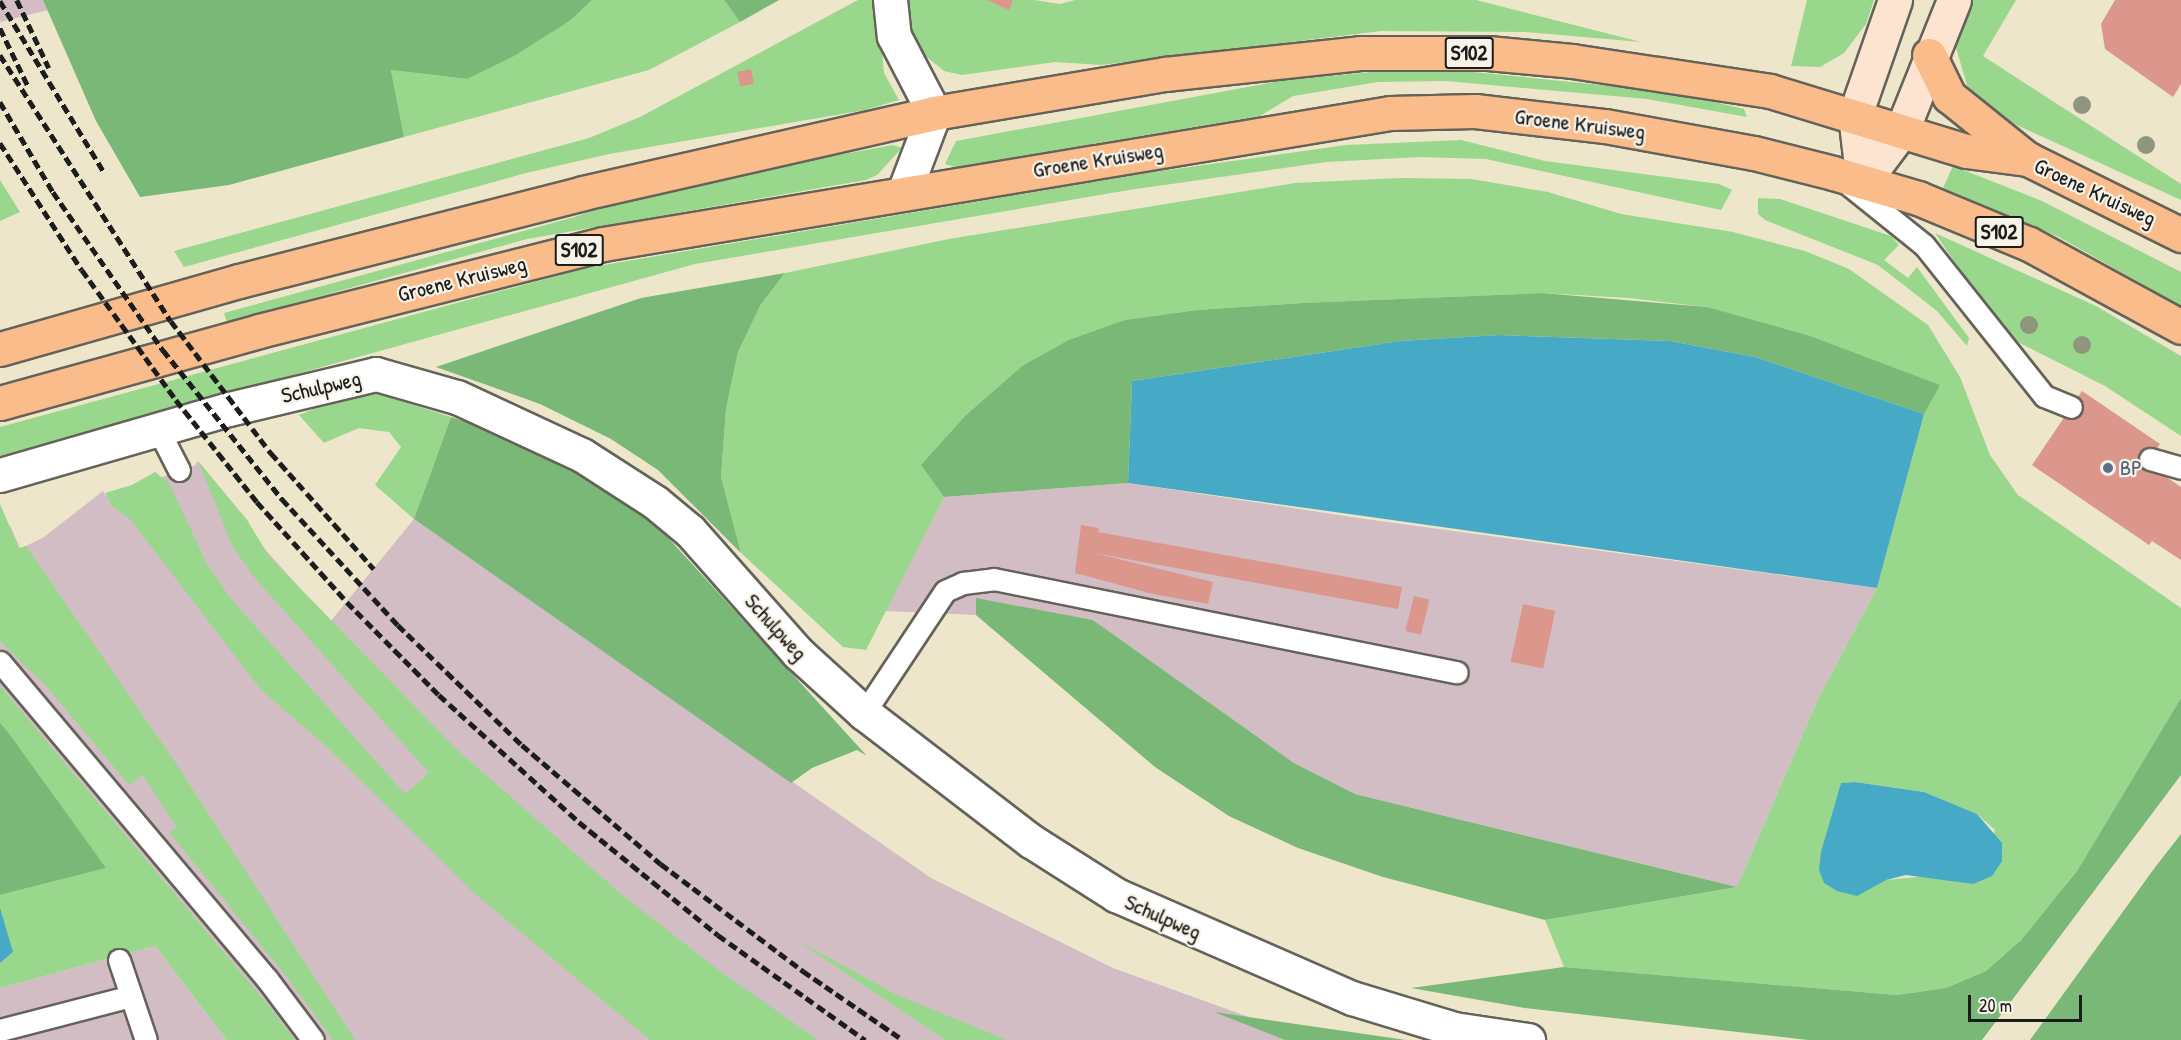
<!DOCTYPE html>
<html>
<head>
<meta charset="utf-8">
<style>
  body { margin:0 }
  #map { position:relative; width:2181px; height:1040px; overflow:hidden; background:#ede6ca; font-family:"Patrick Hand",sans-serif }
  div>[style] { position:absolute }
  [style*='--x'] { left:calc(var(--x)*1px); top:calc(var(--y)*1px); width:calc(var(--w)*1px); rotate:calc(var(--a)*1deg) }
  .industrial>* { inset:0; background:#d2bdc5 }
  .green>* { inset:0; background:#99d78c }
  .forest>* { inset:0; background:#7ab878 }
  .water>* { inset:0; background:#46aac6 }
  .building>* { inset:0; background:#db978b; transform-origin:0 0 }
  .roads { filter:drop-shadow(2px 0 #656359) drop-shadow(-2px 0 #656359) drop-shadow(0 2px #656359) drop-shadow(0 -2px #656359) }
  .lane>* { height:21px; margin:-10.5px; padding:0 10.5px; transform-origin:10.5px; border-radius:10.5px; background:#fff }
  .street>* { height:33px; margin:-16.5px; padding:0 16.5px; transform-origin:16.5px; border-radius:16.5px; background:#fff }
  .secondary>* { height:33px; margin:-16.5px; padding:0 16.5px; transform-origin:16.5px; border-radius:16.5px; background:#fde4d0 }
  .primary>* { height:33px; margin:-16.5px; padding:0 16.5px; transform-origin:16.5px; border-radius:16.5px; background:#f9bc8a }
  .rail>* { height:4.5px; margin-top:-2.25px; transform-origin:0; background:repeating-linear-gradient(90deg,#1c1c1c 0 9px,transparent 0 13.5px) }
  .trees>* { width:18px; height:18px; margin:-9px; border-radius:50%; background:#8f967d }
  .dots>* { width:16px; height:16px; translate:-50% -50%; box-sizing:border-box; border:3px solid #f7f3e8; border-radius:50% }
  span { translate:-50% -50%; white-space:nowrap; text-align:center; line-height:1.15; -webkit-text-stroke:4.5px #f7f3e8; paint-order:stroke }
  .shield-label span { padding:2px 4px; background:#f7f3e8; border:2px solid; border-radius:4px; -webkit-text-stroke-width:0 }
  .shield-label { font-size:21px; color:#1c1c1c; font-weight:700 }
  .street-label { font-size:22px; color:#1c1c1c }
  .service-label { font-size:22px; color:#4e5e75 }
  .left { translate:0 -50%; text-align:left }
  .scale { position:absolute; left:1968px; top:995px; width:114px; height:27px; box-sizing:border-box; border:3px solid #1c1c1c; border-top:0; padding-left:8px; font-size:18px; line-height:21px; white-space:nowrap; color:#1c1c1c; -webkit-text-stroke:4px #f7f3e8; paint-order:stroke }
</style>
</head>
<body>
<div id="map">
  <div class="industrial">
    <div style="clip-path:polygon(0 0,43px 0,48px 10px,0 22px)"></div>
    <div style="clip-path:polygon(198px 461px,247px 520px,255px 538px,330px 622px,414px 519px,931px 878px,1113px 968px,1313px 1040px,237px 1040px,0 723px,0 528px,11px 527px,20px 549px,44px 537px,103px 491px,106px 496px,194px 466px)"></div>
    <div style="clip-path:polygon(1128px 483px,1365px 519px,1877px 588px,1819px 697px,1737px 887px,1355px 794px,1294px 763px,1093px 620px,977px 599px,976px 615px,885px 611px,944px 497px)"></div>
    <div style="clip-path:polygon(155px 946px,227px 1040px,0 1040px,0 988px)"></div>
  </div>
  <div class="green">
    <div style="clip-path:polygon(592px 0,724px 0,740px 22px,649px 70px,404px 137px,391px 70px,467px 79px,571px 20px)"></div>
    <div style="clip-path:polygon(858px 0,877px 0,884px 73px,899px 100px,865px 110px,609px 154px,526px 173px,184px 267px,174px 251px,589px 138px,640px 117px)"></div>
    <div style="clip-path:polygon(904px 0,1034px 0,1060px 4px,1075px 0,1476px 0,1641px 42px,1526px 32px,1381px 31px,1101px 65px,1055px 62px,962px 75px,944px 71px,917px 49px,908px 35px)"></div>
    <div style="clip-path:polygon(1807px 0,1874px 0,1866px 24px,1844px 53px,1820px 67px,1791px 66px)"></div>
    <div style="clip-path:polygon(1966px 0,2016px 0,1983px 56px,2181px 184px,2181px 200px,1999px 117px,1967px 85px,1954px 41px)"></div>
    <div style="clip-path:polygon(1382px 71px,1463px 71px,1672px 92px,1744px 109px,1747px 117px,1647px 99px,1446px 81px,1378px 82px,1293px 96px,1260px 116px,955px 167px,945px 164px,956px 141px,1280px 81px)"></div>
    <div style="clip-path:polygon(1461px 140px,1545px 161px,1719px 184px,1732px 190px,1721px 210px,1486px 159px,1420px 157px,1326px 162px,1129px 190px,695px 264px,0 456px,0 427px,586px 268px,1147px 173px,1346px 145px)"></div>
    <div style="clip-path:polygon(893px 145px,902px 148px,877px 175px,866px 180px,527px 239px,227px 322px,224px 313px,578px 216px,648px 190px)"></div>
    <div style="clip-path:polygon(1953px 166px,2042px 201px,2181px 272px,2181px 306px,2059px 237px,1943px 188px)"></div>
    <div style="clip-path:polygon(evenodd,1401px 178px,1471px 179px,1548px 192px,1621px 214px,1733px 232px,1805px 251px,1849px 269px,1928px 325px,1960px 377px,1990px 455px,2018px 495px,2181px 608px,2181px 698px,2077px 871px,2021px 940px,1986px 971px,1946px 988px,1897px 995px,1564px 967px,1545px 920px,1737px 887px,1819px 697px,1877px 588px,1924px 414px,1939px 385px,1707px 307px,1628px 298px,1542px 293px,1302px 303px,1197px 310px,1125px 320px,1022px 366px,966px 415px,922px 465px,944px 497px,866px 650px,843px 647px,741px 553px,721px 477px,726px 409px,738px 352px,761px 304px,785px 273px,949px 239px,1295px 183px,1401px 178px,1855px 782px,1924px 792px,1977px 814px,1995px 830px,1973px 884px,1928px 876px,1886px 880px,1836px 808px,1841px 783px,1855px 782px)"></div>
    <div style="clip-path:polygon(0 180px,20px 212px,0 221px)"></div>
    <div style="clip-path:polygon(1758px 198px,1780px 199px,1891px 236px,1899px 245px,1884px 260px,1908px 278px,1917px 267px,1969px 338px,1967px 346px,1937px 311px,1878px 265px,1765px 220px,1758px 214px)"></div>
    <div style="clip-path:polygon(1935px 233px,2096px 306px,2181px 356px,2181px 436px,2105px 386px,2004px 335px)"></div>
    <div style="clip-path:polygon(376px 393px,451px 417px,414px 519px,375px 485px,401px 447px,389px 432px,359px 428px,324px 443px,299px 415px,342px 398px)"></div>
    <div style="clip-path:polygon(198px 461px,247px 520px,269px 556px,455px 748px,621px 894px,717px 969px,818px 1040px,650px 1040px,474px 893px,326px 746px,261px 690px,130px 519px,113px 507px,105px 493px,132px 485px,155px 472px,169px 483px,206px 562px,231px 599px,405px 794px,429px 773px,254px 577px,232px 545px)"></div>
    <div style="clip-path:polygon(0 504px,19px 548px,26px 546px,173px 759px,355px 1040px,333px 1040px,287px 977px,169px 832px,177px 828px,143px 775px,129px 785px,46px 686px,0 641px)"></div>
    <div style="clip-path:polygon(0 686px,268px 1005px,295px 1040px,227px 1040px,155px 946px,0 988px,0 895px,105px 868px,0 723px)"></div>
    <div style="clip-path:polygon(747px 907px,795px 939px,897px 995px,1007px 1040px,945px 1040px)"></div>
  </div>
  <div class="forest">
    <div style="clip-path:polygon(43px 0,592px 0,571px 20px,514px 56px,467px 79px,391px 70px,404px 137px,229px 185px,140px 197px,96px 121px)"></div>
    <div style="clip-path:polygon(724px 0,779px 0,740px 22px)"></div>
    <div style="clip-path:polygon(785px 273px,761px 304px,738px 352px,726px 409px,721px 477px,741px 553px,658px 470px,611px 439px,540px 404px,436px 367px,641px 298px)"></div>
    <div style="clip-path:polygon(1542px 293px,1707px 307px,1810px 336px,1940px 385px,1924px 414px,1755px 357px,1670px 341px,1499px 335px,1400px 341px,1132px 381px,1128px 483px,944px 497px,921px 465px,966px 415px,1022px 366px,1069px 340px,1125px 320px,1197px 310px,1302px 303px)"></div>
    <div style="clip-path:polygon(451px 417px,536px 445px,641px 508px,867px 756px,857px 750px,812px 768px,791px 783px,414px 519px)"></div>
    <div style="clip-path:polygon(976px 598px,1093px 620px,1294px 763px,1355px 794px,1737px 887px,1545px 920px,1383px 877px,1298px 848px,1229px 816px,1155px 767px,976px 615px)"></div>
    <div style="clip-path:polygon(2181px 698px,2181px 775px,1982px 1040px,1808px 1040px,1525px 1008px,1411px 988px,1564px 967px,1897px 995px,1946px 988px,1986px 971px,2021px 940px,2077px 871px)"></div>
    <div style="clip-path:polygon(0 723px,10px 735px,106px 868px,0 895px)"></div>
    <div style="clip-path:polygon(2181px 834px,2181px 1040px,2030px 1040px,2156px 866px)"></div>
    <div style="clip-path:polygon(1214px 1012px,1406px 1040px,1285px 1040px)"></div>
  </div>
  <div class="water">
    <div style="clip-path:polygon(1499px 335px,1670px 341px,1755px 357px,1924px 414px,1877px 588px,1128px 483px,1132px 381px,1400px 341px)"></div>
    <div style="clip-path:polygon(1855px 782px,1924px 792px,1977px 814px,2002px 843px,2002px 861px,1992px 876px,1973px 884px,1906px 875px,1886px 880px,1857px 896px,1837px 891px,1824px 883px,1819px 870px,1821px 852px,1841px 783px)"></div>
    <div style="clip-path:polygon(0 908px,13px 952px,0 963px)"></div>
  </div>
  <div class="building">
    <div style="clip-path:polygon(987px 0,1013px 0,1009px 10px)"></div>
    <div style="clip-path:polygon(2115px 0,2181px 0,2181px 84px,2173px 97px,2105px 49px,2101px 24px)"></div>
    <div style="left:751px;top:69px;width:15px;height:14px;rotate:79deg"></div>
    <div style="clip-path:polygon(2082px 391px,2160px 444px,2147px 464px,2181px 487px,2181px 560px,2152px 541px,2149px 545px,2032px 465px)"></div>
    <div style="clip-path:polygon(1081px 525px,1099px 528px,1098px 532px,1402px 587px,1398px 609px,1094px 553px,1213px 582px,1208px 604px,1153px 594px,1075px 573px)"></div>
    <div style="left:1414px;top:596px;width:16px;height:36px;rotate:14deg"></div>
    <div style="left:1523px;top:604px;width:33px;height:59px;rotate:12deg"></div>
  </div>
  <div class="roads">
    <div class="lane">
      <div style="--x:1848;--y:184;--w:97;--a:38.8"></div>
      <div style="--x:1924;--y:245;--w:193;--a:51.5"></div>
      <div style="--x:2044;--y:396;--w:29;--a:22"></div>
      <div style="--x:158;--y:429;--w:46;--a:62.9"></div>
      <div style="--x:2150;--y:459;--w:32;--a:16"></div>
      <div style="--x:0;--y:662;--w:414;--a:49.9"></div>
      <div style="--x:267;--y:979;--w:76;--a:53"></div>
      <div style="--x:864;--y:713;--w:146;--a:-56.4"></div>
      <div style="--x:945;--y:591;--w:20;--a:-24"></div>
      <div style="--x:963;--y:583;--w:31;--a:-7"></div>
      <div style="--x:994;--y:579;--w:472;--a:11.4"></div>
      <div style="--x:119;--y:960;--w:84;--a:71.4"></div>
      <div style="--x:0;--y:1030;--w:135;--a:-14.5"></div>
    </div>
    <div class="street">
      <div style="--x:890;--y:0;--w:36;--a:84"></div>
      <div style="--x:894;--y:36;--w:87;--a:62.5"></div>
      <div style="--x:934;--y:113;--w:85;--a:110.8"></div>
      <div style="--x:0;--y:475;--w:238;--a:-16.1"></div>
      <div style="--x:229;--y:409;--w:151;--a:-13.4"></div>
      <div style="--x:376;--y:374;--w:84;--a:15.9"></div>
      <div style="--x:457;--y:397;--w:138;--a:24.9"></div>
      <div style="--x:582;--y:455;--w:87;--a:32.8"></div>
      <div style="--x:655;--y:502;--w:45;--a:39.6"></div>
      <div style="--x:690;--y:531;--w:163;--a:48.5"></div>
      <div style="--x:798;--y:653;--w:89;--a:42.3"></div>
      <div style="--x:864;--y:713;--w:210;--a:37.5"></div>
      <div style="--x:1031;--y:841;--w:101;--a:32.4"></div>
      <div style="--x:1116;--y:895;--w:257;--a:23.6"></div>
      <div style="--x:1352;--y:998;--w:107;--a:16.9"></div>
      <div style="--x:1454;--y:1029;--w:75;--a:8.5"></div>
    </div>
    <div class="secondary">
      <div style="--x:1863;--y:182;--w:65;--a:-53.1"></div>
      <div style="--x:1902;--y:130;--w:140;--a:-68.2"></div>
      <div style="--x:1863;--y:182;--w:67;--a:-96.8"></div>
      <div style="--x:1855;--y:115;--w:122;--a:-70.8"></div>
    </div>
    <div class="primary">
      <div style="--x:1929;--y:55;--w:46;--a:64"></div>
      <div style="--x:1949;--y:96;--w:99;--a:38.8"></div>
      <div style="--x:0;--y:349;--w:248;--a:-15.9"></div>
      <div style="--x:239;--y:281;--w:355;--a:-14.3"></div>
      <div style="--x:583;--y:193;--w:360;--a:-12.8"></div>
      <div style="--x:934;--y:113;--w:234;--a:-9.6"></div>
      <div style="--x:1165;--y:74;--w:196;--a:-6.1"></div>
      <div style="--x:1360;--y:53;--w:128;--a:0"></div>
      <div style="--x:1488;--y:53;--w:84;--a:5.4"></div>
      <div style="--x:1572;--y:61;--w:200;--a:8.6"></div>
      <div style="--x:1770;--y:91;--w:205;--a:17"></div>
      <div style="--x:1966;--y:151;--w:63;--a:7.4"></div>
      <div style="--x:2028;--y:159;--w:171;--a:26.4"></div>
      <div style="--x:0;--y:403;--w:269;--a:-15.5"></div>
      <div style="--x:259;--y:331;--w:355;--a:-14.2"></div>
      <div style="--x:603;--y:244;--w:798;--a:-9.45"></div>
      <div style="--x:1390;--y:113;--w:85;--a:-1.3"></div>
      <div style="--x:1475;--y:111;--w:131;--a:6.6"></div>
      <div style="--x:1605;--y:126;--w:151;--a:10.3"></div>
      <div style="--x:1754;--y:153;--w:81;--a:14.2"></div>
      <div style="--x:1833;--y:173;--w:89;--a:16.4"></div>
      <div style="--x:1918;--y:198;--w:120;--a:22.5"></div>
      <div style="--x:2029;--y:244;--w:173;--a:28.6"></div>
    </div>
  </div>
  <div class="rail">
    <div style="--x:17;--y:0;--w:75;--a:64.8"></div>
    <div style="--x:0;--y:1;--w:200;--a:58.7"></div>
    <div style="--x:0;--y:28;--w:64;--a:64.2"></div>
    <div style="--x:0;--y:55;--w:316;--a:57.3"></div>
    <div style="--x:171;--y:321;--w:166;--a:52.9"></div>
    <div style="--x:271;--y:453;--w:155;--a:48.4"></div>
    <div style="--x:0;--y:102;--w:104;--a:59.5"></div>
    <div style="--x:53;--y:192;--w:193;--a:55.2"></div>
    <div style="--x:163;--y:350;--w:191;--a:51.4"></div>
    <div style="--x:282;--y:499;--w:171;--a:47.4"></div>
    <div style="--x:398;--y:625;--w:173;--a:44.1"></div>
    <div style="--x:522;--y:745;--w:183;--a:40.6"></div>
    <div style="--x:661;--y:864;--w:178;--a:37"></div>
    <div style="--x:803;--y:971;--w:121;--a:34.6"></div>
    <div style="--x:0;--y:143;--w:151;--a:57.2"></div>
    <div style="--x:82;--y:270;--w:160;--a:54.1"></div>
    <div style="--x:176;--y:400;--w:130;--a:51.5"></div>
    <div style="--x:257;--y:502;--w:135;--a:48"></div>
    <div style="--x:347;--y:602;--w:131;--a:45.3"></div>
    <div style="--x:439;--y:695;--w:189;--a:42.2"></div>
    <div style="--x:579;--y:822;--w:179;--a:39.1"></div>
    <div style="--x:718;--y:935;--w:181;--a:35.5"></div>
  </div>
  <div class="trees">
    <div style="left:2082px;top:105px"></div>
    <div style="left:2146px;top:145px"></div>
    <div style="left:2029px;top:325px"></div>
    <div style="left:2082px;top:345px"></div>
  </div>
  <div class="dots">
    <div style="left:2108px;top:468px;background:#5c6f8a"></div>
  </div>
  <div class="shield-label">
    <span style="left:1469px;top:53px">S102</span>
    <span style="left:1999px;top:232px">S102</span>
    <span style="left:579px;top:250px">S102</span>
  </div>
  <div class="street-label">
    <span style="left:1580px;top:124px;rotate:7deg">Groene Kruisweg</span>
    <span style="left:1098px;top:160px;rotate:-9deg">Groene Kruisweg</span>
    <span style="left:2095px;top:192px;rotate:25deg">Groene Kruisweg</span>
    <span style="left:462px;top:279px;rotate:-14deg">Groene Kruisweg</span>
    <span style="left:321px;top:387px;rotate:-13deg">Schulpweg</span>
    <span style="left:776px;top:627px;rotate:48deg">Schulpweg</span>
    <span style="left:1163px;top:917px;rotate:24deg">Schulpweg</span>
  </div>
  <div class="service-label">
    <span class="left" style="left:2120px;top:468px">BP</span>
  </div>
  <div class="scale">20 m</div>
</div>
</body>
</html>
